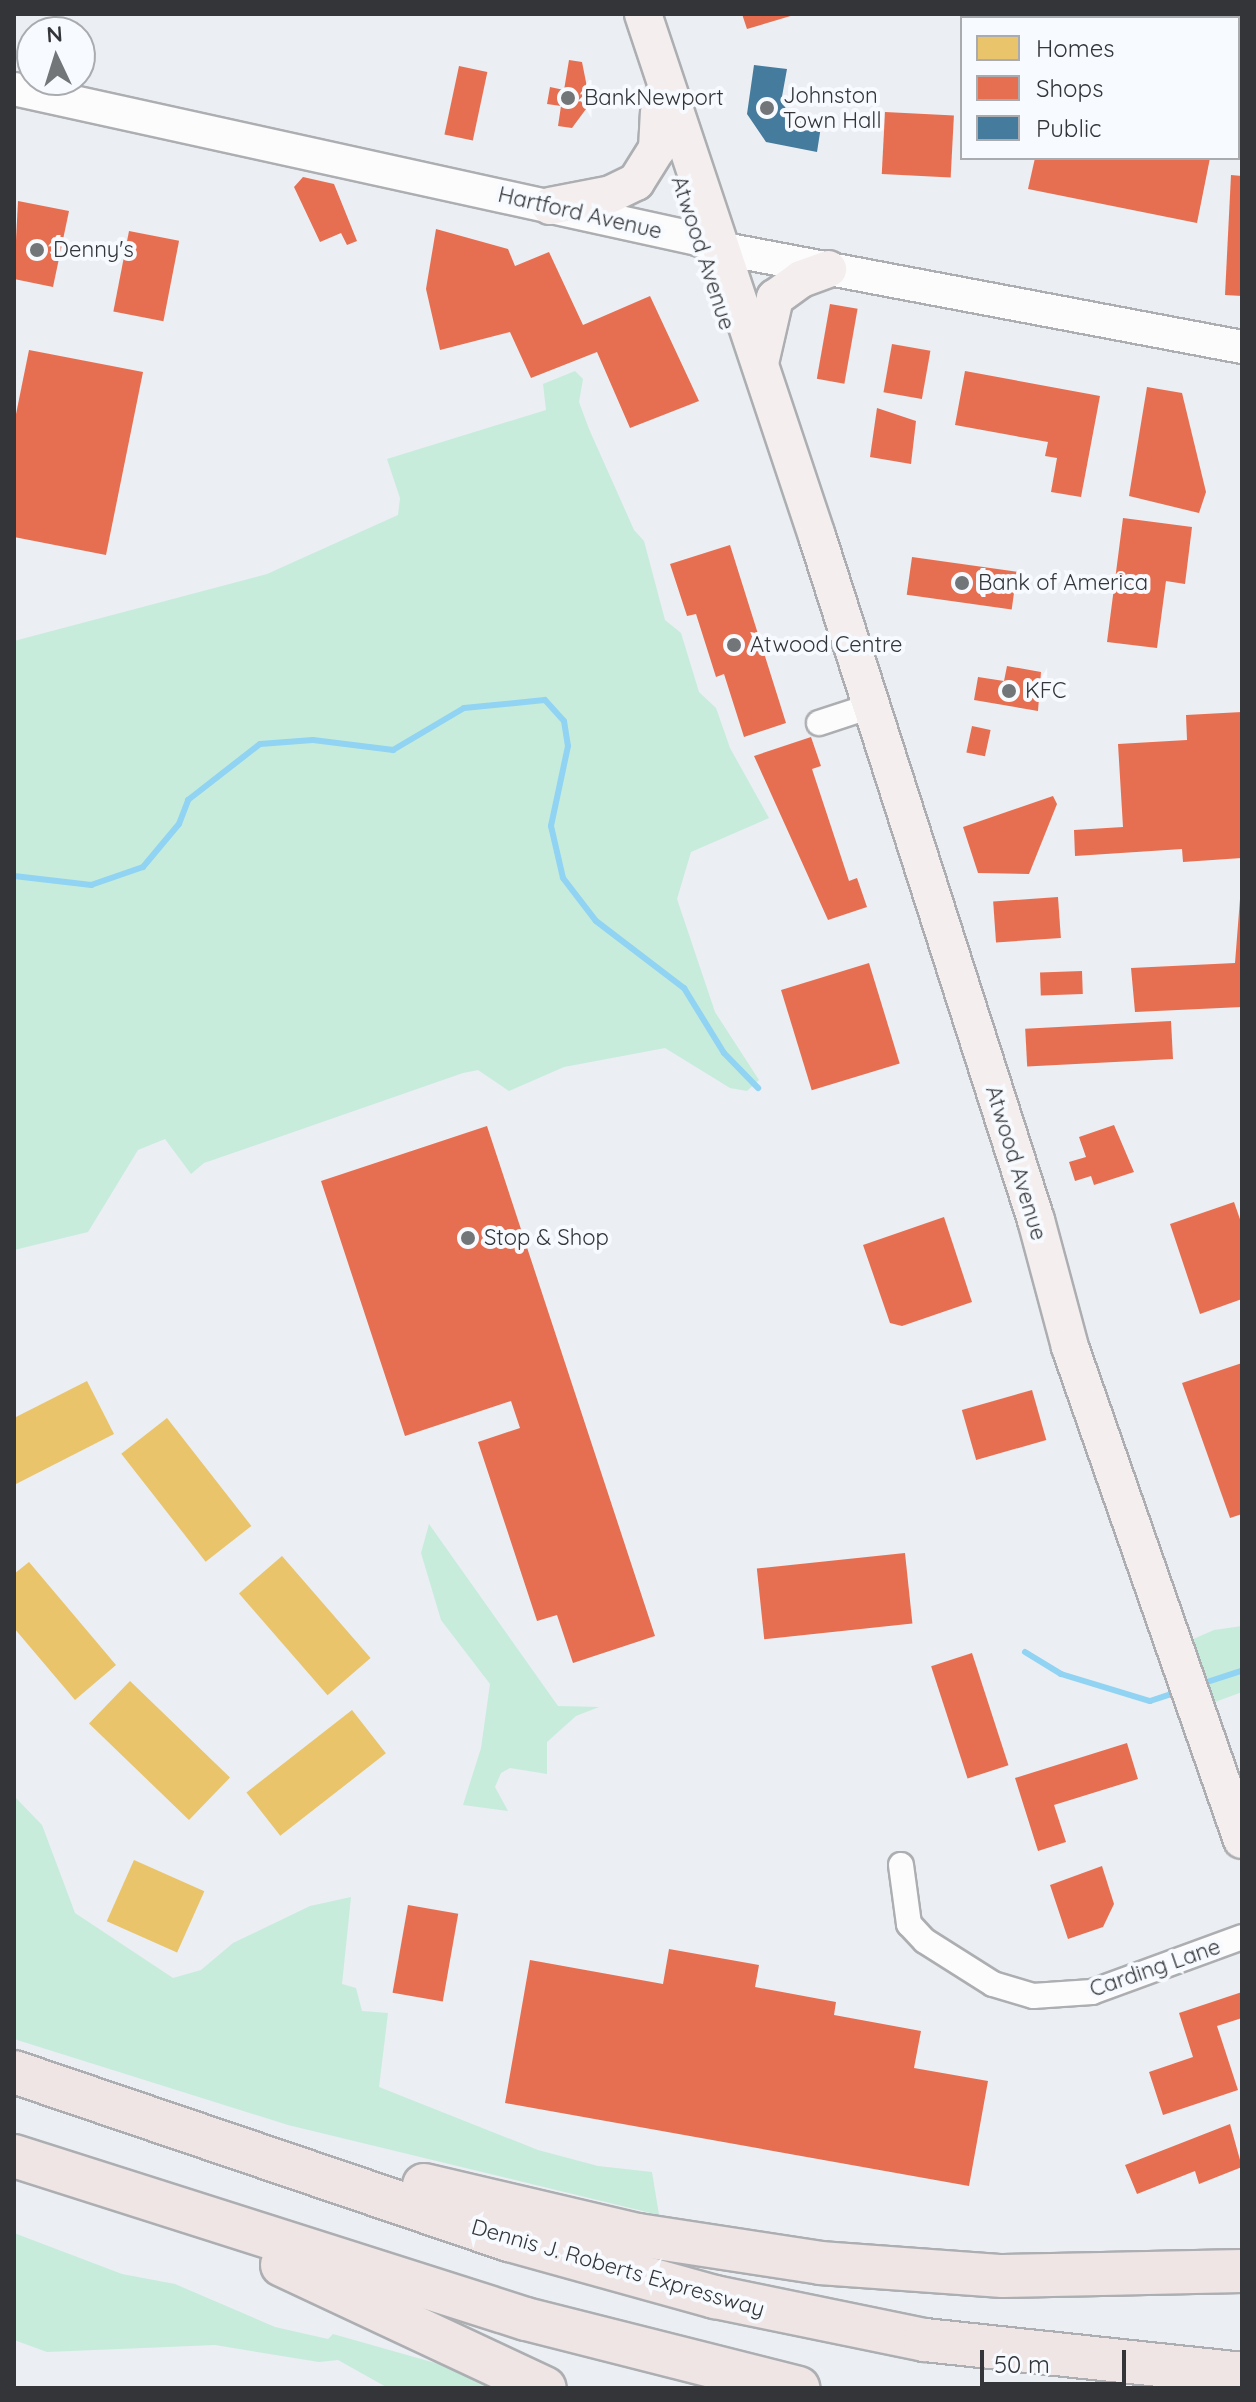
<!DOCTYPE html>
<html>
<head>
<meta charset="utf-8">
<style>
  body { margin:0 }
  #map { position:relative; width:1256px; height:2402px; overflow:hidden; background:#ebeef2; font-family:Quicksand,sans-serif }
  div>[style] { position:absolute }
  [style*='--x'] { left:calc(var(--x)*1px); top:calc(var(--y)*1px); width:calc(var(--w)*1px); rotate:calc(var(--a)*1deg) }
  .green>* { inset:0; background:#c7ecdb }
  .homes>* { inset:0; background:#e9c46a; transform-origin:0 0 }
  .shops>* { inset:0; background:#e76f51; transform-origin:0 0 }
  .public>* { inset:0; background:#457b9d }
  .stream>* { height:6px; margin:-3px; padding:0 3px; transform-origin:3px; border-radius:3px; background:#91d3f3 }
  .roads { filter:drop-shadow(2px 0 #acaeb1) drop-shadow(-2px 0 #acaeb1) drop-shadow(0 2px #acaeb1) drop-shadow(0 -2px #acaeb1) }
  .minor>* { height:24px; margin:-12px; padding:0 12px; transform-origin:12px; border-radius:12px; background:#fcfcfd }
  .secondary>* { height:32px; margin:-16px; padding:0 16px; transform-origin:16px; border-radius:16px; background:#fcfcfd }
  .primary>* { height:36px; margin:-18px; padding:0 18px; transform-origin:18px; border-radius:18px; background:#f4efee }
  .motorway>* { height:42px; margin:-21px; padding:0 21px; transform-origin:21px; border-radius:21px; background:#eee5e4 }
  .dots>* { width:22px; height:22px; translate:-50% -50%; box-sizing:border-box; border:4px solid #f7faff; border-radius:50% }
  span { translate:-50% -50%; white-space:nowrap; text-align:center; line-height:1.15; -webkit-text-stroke:8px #f7faff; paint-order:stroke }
  .poi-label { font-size:22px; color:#333538 }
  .left { translate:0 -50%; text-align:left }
  .street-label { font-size:22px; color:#333538 }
  .frame { position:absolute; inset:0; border:16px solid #333538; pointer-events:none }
  .legend { position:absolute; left:960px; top:16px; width:280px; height:144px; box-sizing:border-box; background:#f7faff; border:2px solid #a9abaf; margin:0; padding:10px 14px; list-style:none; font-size:24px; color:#333538 }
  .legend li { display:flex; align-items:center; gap:16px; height:40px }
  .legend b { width:40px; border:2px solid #a9abaf }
  .north { position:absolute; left:16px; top:16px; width:80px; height:80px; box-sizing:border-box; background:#f7faff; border:2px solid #a9abaf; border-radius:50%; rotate:356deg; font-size:22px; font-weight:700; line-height:32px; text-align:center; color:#333538 }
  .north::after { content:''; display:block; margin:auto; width:28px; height:36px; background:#737679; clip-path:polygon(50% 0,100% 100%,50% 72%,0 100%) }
  .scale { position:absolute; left:980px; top:2350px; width:146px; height:36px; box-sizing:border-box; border:4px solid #333538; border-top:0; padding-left:10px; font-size:24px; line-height:28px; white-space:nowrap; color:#333538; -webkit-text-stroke:6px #f7faff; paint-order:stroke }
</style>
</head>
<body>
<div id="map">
  <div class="green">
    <div style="clip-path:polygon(1062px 14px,1242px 14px,1242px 133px,1238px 18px)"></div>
    <div style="clip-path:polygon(575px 371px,583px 379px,579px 402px,589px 429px,634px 530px,644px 541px,665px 620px,681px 633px,699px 692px,716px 708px,730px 748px,769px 818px,691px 852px,677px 899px,715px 1012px,759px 1080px,747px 1091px,730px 1088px,665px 1048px,564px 1067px,509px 1091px,478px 1070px,463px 1073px,204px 1163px,191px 1174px,165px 1139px,138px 1150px,88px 1232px,14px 1250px,14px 641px,267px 574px,398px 515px,400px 498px,387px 459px,546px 410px,543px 384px)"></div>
    <div style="clip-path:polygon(429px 1524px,558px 1706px,599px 1707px,576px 1716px,547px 1742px,547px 1774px,510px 1768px,501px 1773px,495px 1787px,508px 1811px,463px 1805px,481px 1748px,490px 1684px,441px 1620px,421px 1553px)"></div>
    <div style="clip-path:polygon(1242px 1626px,1242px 1692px,1199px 1708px,1175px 1647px,1214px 1630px)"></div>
    <div style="clip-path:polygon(14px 1796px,42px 1825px,75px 1913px,173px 1978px,201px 1970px,233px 1943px,310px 1906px,351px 1897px,342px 1984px,356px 1988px,362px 2011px,388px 2013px,379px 2087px,538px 2150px,598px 2166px,652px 2172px,659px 2215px,288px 2125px,14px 2039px)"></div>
    <div style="clip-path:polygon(14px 2233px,122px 2274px,175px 2284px,275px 2327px,328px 2339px,333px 2334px,481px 2376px,487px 2388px,388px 2388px,338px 2360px,319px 2362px,215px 2345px,47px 2352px,14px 2340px)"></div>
  </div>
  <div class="homes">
    <div style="clip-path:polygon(87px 1381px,114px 1434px,14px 1485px,14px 1418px)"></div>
    <div style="left:167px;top:1418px;width:137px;height:58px;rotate:52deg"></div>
    <div style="left:282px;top:1556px;width:135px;height:57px;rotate:49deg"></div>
    <div style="clip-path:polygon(29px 1562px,116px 1665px,75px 1700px,14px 1628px,14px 1574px)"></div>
    <div style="left:130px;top:1681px;width:139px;height:59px;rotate:44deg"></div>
    <div style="left:352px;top:1710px;width:55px;height:134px;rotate:52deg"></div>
    <div style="left:134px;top:1860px;width:77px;height:67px;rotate:24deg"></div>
  </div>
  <div class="shops">
    <div style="clip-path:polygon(742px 14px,793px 14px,794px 15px,747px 29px)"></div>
    <div style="clip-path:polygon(569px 60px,582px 62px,588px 92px,586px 109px,572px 128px,558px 126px,561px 106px,547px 104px,550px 87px,564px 90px)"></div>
    <div style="left:459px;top:66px;width:29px;height:70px;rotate:12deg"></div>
    <div style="left:885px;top:112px;width:69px;height:62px;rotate:3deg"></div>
    <div style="clip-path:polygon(1035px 158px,1210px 158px,1197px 223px,1028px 189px)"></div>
    <div style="clip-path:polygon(1231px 175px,1242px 176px,1242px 296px,1225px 295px)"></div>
    <div style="clip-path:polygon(303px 177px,334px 184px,357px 241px,347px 245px,341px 233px,320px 242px,294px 187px)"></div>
    <div style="clip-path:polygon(18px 201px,69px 211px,53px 287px,14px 279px)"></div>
    <div style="clip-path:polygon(436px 229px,508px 249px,515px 266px,549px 252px,583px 325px,650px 296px,699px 401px,630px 428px,597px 352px,531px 378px,510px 332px,440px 350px,426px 289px)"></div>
    <div style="left:129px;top:231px;width:51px;height:82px;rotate:11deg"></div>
    <div style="left:830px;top:304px;width:28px;height:76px;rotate:10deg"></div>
    <div style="left:892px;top:344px;width:39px;height:49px;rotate:10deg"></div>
    <div style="clip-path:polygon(29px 350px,143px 372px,106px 555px,14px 537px,14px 424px)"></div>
    <div style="clip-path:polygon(965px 371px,1100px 396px,1081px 497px,1051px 492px,1057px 458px,1045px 456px,1048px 442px,955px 425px)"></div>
    <div style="clip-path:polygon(1147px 387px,1182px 393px,1206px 492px,1199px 513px,1129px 496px)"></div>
    <div style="clip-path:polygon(877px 408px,916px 421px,911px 464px,870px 457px)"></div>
    <div style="clip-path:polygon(1123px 518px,1192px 527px,1185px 584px,1166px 581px,1157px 648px,1107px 642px)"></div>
    <div style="clip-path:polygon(730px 545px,786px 723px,744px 737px,724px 674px,716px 677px,696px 614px,687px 616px,670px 564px)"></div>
    <div style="left:912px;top:557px;width:106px;height:38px;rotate:8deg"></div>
    <div style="clip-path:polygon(1007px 666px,1041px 672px,1038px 711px,974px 700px,978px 677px,1004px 681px)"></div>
    <div style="clip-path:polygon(1242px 712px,1242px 858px,1183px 862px,1182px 849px,1075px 856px,1074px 830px,1123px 827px,1118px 744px,1187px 740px,1186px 715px)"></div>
    <div style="left:972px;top:726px;width:19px;height:27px;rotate:12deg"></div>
    <div style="clip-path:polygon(811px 737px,821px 766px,812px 769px,849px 881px,857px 878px,867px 907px,828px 920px,754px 756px)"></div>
    <div style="clip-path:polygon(1053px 796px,1057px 804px,1029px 874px,978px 873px,963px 827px)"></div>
    <div style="left:1058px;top:897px;width:41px;height:65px;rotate:86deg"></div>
    <div style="clip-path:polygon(1240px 899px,1242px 1007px,1135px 1012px,1131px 968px,1235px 963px)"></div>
    <div style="left:869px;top:963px;width:105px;height:92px;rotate:73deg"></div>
    <div style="left:1082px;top:971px;width:23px;height:42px;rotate:88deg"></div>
    <div style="left:1171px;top:1021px;width:38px;height:146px;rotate:87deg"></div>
    <div style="clip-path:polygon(1114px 1125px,1134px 1172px,1094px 1185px,1091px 1176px,1075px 1181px,1069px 1162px,1086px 1157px,1079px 1137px)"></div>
    <div style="clip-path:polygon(487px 1126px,655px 1636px,573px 1663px,557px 1615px,537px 1621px,478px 1442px,520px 1428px,511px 1401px,405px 1436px,321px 1181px)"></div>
    <div style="clip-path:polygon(1234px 1202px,1242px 1225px,1242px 1299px,1200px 1314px,1170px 1224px)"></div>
    <div style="clip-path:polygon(944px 1217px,972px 1302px,902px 1326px,890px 1323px,863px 1245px)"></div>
    <div style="clip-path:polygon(1242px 1363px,1242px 1514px,1230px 1518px,1182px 1383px)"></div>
    <div style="left:1032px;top:1390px;width:52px;height:73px;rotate:74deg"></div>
    <div style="left:905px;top:1553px;width:71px;height:149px;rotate:84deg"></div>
    <div style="left:972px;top:1653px;width:118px;height:43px;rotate:72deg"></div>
    <div style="clip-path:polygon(1127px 1743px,1138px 1779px,1054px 1805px,1066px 1842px,1038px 1851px,1015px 1778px)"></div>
    <div style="clip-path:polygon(1102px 1866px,1114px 1904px,1103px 1927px,1068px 1939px,1050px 1885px)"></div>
    <div style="left:408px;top:1905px;width:51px;height:89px;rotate:10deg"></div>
    <div style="clip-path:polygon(669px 1949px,759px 1965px,755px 1987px,836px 2002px,834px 2015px,921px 2031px,914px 2068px,988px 2081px,969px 2186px,505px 2103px,530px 1960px,663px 1984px)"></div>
    <div style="clip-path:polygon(1242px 1992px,1242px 2018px,1217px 2026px,1238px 2090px,1163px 2115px,1149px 2072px,1193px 2057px,1179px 2013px)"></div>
    <div style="clip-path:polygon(1230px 2124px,1242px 2167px,1199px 2184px,1195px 2171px,1137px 2194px,1125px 2165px)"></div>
  </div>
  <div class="public">
    <div style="clip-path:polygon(754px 65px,787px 69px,781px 102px,792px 116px,822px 120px,817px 152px,766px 142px,747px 114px)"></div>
  </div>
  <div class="stream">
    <div style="--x:14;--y:876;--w:78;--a:6.7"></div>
    <div style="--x:91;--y:885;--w:55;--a:-19.1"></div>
    <div style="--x:143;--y:867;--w:56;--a:-50.1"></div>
    <div style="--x:179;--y:824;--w:26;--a:-69"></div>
    <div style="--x:188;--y:800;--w:91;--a:-37.9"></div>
    <div style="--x:260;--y:744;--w:53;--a:-4.3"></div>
    <div style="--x:313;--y:740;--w:81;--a:7.1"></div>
    <div style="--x:393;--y:750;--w:82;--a:-30.6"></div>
    <div style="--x:464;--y:708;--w:81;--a:-5.6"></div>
    <div style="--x:545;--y:700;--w:28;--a:48"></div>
    <div style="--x:564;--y:721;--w:25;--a:81"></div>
    <div style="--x:568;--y:746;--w:82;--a:102"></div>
    <div style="--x:551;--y:826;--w:53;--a:77"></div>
    <div style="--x:563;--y:878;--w:54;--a:52.5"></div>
    <div style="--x:596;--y:921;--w:111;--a:37.3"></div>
    <div style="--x:684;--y:988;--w:76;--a:58.4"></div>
    <div style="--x:724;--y:1053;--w:49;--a:45.8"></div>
    <div style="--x:1025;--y:1652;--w:42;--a:31.4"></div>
    <div style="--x:1061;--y:1674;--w:93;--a:16.9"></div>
    <div style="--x:1150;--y:1701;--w:22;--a:-18"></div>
    <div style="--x:1204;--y:1683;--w:40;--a:-18"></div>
  </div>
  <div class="roads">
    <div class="minor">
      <div style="--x:819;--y:723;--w:55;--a:-18.1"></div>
      <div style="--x:901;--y:1865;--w:60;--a:82.3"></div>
      <div style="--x:909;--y:1924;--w:23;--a:47"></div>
      <div style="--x:925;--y:1941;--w:80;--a:32.3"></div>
      <div style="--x:993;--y:1984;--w:42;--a:16.7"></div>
      <div style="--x:1033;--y:1996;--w:59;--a:-3.9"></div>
      <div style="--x:1092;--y:1992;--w:160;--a:-20.1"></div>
    </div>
    <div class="secondary">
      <div style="--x:14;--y:89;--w:699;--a:12.39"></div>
      <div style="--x:697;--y:239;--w:24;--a:22"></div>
      <div style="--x:719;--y:248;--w:532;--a:10.72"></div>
    </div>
    <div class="primary">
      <div style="--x:643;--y:14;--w:550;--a:71.57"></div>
      <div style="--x:817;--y:536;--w:718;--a:72.25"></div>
      <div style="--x:1036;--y:1220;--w:131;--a:75"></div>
      <div style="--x:1070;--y:1347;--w:522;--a:70.77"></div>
      <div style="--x:550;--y:206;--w:62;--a:-11.1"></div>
      <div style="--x:611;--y:194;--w:28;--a:-26"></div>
      <div style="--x:636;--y:182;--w:39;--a:-58"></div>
      <div style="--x:657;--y:149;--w:36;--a:-87"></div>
      <div style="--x:761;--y:359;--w:63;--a:-77.1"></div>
      <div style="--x:775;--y:298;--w:32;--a:-36"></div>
      <div style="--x:801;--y:279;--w:29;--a:-20"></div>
    </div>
    <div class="motorway">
      <div style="--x:14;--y:2072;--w:523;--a:18.75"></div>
      <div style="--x:509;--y:2240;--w:214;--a:15.5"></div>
      <div style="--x:715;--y:2297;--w:214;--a:11.6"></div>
      <div style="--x:925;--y:2340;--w:319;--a:6.1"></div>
      <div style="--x:14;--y:2156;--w:537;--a:17.66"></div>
      <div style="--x:526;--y:2319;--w:281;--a:14.2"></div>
      <div style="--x:424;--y:2185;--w:220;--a:13.2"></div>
      <div style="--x:638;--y:2235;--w:184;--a:8.7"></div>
      <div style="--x:820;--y:2263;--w:183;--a:4.1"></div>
      <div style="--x:1003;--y:2276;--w:239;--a:-1.2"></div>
      <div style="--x:282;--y:2265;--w:290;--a:25.1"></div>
    </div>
  </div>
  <div class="dots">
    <div style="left:568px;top:98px;background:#737679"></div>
    <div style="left:767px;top:108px;background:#737679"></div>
    <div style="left:37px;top:250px;background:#737679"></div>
    <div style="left:962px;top:583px;background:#737679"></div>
    <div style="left:734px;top:645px;background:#737679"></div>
    <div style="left:1009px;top:691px;background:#737679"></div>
    <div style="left:468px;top:1238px;background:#737679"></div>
  </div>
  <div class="poi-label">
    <span class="left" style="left:783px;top:108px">Johnston<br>Town Hall</span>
    <span class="left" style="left:584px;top:98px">BankNewport</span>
    <span class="left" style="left:53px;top:250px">Denny's</span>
    <span class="left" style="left:978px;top:583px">Bank of America</span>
    <span class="left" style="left:750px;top:645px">Atwood Centre</span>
    <span class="left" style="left:1025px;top:691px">KFC</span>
    <span class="left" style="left:484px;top:1238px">Stop &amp; Shop</span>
  </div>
  <div class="street-label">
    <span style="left:580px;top:213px;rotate:13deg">Hartford Avenue</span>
    <span style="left:703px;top:253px;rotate:72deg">Atwood Avenue</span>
    <span style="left:1016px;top:1163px;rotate:73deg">Atwood Avenue</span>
    <span style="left:1155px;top:1968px;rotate:-19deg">Carding Lane</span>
    <span style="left:618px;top:2268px;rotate:16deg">Dennis J. Roberts Expressway</span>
  </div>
  <div class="frame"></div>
  <ul class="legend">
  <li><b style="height:22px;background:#e9c46a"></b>Homes</li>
  <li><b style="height:22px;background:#e76f51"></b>Shops</li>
  <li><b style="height:22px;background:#457b9d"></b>Public</li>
  </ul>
  <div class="north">N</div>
  <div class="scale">50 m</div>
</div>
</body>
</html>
